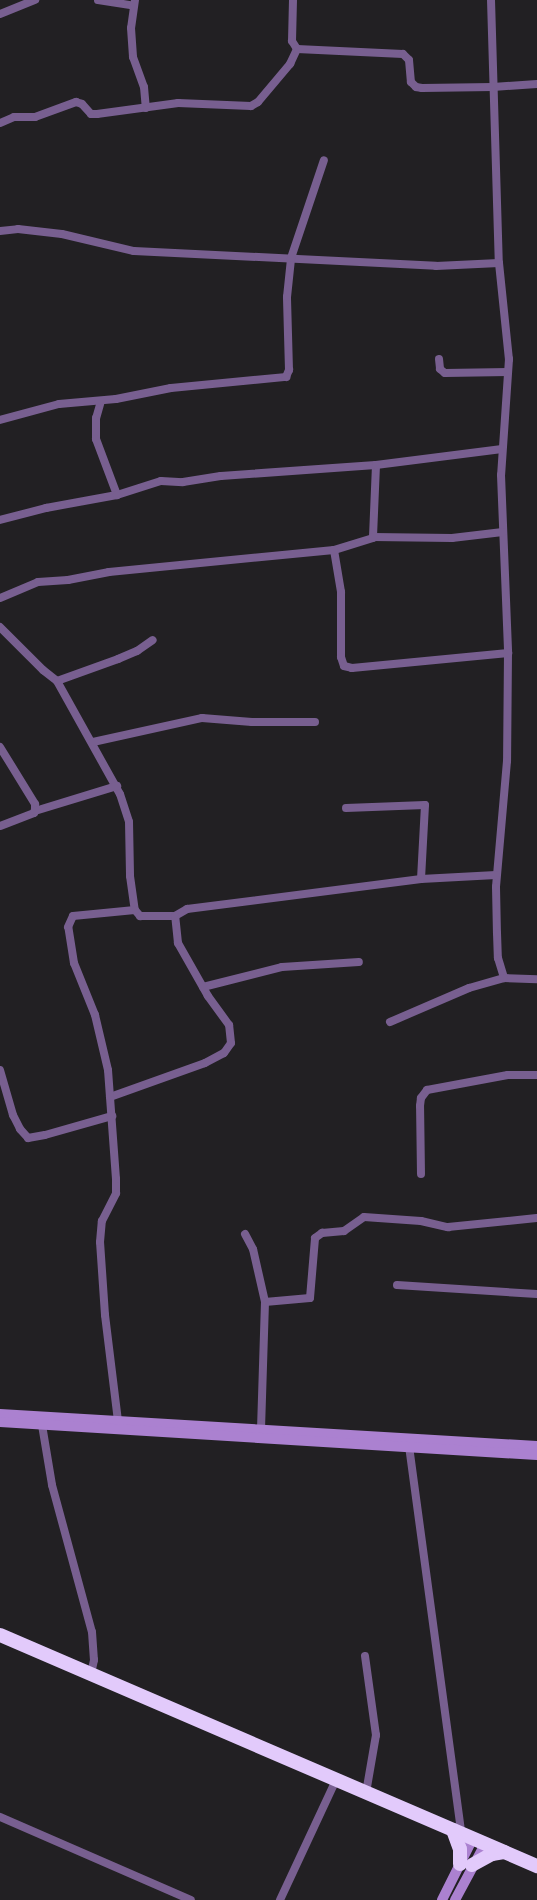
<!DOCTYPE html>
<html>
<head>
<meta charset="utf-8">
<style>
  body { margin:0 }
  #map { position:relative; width:537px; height:1900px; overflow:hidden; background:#222023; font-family:Barlow,sans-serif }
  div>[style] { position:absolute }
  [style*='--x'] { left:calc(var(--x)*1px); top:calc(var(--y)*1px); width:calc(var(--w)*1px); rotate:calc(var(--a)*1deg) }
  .street>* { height:8px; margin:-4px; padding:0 4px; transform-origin:4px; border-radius:4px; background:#785f90 }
  .secondary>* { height:10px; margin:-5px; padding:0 5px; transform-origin:5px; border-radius:5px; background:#ab81d0 }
  .highway>* { height:14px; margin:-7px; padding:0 7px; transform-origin:7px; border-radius:7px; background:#e2cafb }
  span { translate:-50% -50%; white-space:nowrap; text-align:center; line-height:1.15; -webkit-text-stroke:4px #0b0a0c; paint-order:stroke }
</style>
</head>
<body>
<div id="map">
  <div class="street">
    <div style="--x:98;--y:0;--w:36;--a:9"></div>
    <div style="--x:135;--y:0;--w:28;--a:98"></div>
    <div style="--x:131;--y:28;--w:29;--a:86"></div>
    <div style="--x:133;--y:57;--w:32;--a:70"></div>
    <div style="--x:144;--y:87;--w:21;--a:85"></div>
    <div style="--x:293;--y:0;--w:41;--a:91.4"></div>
    <div style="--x:292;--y:41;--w:9;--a:58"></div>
    <div style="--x:491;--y:0;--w:263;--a:88.3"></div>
    <div style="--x:499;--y:263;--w:97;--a:84.1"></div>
    <div style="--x:509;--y:359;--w:116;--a:93.9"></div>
    <div style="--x:501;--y:475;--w:178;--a:87.7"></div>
    <div style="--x:508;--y:653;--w:108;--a:90.5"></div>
    <div style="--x:507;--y:761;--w:126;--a:95"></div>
    <div style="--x:496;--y:887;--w:46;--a:88.8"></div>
    <div style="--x:497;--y:933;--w:25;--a:88"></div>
    <div style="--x:498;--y:958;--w:21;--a:73"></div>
    <div style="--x:504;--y:978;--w:33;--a:2"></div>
    <div style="--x:0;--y:14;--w:38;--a:-22"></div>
    <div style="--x:0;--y:123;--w:15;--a:-23"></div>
    <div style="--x:14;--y:117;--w:21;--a:0"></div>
    <div style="--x:35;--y:117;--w:44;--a:-20.1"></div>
    <div style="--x:76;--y:102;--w:6;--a:18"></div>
    <div style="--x:82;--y:104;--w:13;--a:48"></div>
    <div style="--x:91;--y:114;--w:6;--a:0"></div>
    <div style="--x:97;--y:114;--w:82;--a:-7.7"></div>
    <div style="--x:178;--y:103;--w:73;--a:2.4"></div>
    <div style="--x:251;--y:106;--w:8;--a:-30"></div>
    <div style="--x:258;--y:102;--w:50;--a:-49.9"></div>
    <div style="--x:290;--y:64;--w:17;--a:-65"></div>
    <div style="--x:297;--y:49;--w:106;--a:2.7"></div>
    <div style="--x:403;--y:54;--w:8;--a:45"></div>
    <div style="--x:409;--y:60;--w:22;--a:85"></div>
    <div style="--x:411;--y:82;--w:7;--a:45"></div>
    <div style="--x:416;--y:87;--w:6;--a:9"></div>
    <div style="--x:422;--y:88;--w:71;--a:-0.8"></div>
    <div style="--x:493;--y:87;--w:44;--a:-3.9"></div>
    <div style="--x:0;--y:231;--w:18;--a:-6"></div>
    <div style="--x:18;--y:229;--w:44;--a:6.5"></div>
    <div style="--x:62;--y:234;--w:74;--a:13.3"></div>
    <div style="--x:134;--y:251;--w:302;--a:2.8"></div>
    <div style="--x:436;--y:266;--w:63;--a:-2.7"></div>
    <div style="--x:439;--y:359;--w:10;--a:84"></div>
    <div style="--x:440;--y:369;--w:6;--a:39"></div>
    <div style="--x:445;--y:373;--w:63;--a:-0.9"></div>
    <div style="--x:101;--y:401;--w:18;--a:106"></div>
    <div style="--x:96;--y:418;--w:21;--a:90"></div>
    <div style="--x:96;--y:439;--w:60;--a:69.4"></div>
    <div style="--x:0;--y:420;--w:61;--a:-15.2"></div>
    <div style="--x:59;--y:404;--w:57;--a:-5"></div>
    <div style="--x:116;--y:399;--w:56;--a:-11.3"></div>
    <div style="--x:171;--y:388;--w:116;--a:-5.5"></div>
    <div style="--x:286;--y:377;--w:8;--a:-67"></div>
    <div style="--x:289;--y:370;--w:73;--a:-91.6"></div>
    <div style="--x:287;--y:297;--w:39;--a:-84"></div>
    <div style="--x:291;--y:258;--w:103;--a:-71.4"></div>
    <div style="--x:376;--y:465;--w:73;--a:92.4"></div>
    <div style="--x:373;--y:538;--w:41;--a:162.9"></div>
    <div style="--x:334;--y:550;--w:43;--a:80.5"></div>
    <div style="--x:341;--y:592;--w:65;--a:90"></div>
    <div style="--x:341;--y:657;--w:9;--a:72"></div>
    <div style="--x:344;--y:666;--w:8;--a:14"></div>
    <div style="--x:352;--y:668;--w:157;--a:-5.5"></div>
    <div style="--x:0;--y:520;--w:48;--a:-14.6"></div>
    <div style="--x:46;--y:508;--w:72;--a:-10.4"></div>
    <div style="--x:117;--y:495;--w:46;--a:-17.7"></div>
    <div style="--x:161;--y:481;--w:22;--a:3"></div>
    <div style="--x:183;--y:482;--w:38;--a:-9"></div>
    <div style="--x:221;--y:476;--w:155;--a:-4.1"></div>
    <div style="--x:376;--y:465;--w:127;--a:-7.2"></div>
    <div style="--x:373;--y:537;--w:79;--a:0.7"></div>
    <div style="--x:452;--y:538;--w:51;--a:-6.7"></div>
    <div style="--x:0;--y:598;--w:41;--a:-22.8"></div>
    <div style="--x:38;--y:582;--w:30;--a:-4"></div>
    <div style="--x:68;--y:580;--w:42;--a:-11"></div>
    <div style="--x:109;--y:572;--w:226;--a:-5.6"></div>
    <div style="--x:0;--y:627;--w:61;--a:45"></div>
    <div style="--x:43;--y:670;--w:18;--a:38"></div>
    <div style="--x:57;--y:681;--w:129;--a:60.9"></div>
    <div style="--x:120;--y:794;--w:29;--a:72"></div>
    <div style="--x:129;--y:822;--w:54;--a:88.9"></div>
    <div style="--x:130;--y:876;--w:34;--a:82"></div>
    <div style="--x:135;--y:910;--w:8;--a:50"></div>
    <div style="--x:140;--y:916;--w:35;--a:0"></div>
    <div style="--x:175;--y:916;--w:14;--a:-30"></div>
    <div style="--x:187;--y:909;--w:236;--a:-7.3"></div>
    <div style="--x:421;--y:879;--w:75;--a:-3.1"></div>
    <div style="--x:57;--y:681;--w:65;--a:-19.8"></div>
    <div style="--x:118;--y:659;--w:21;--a:-23"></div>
    <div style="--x:137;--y:651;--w:19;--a:-35"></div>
    <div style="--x:93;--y:742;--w:112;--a:-12.4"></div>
    <div style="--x:202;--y:718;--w:50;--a:4.6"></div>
    <div style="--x:252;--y:722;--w:63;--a:0"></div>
    <div style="--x:0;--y:747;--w:67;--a:58.4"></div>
    <div style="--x:35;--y:804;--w:5;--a:90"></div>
    <div style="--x:35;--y:809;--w:4;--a:104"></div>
    <div style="--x:34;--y:813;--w:36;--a:159"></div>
    <div style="--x:346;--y:808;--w:79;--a:-2.2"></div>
    <div style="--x:425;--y:805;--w:74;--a:93.1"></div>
    <div style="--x:35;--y:811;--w:86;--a:-17"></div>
    <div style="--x:203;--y:987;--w:81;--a:-14.2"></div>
    <div style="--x:282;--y:967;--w:77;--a:-3.7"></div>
    <div style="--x:390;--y:1022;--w:86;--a:-23.3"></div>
    <div style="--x:469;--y:988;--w:36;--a:-16"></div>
    <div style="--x:0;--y:1070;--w:47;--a:73.9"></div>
    <div style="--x:13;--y:1115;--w:16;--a:63"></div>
    <div style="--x:20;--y:1129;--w:12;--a:48"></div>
    <div style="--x:28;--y:1138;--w:17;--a:-10"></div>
    <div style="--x:45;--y:1135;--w:70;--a:-15.8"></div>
    <div style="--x:110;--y:1097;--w:101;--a:-19.7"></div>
    <div style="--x:205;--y:1063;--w:21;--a:-28"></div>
    <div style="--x:224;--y:1053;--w:12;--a:-55"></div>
    <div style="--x:231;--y:1043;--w:18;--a:-96"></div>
    <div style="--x:229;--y:1025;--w:36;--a:-126"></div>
    <div style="--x:208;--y:996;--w:61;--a:-119.5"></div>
    <div style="--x:178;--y:943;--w:27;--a:-96"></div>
    <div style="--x:421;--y:1174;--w:68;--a:-90.8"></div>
    <div style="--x:420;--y:1106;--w:8;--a:-83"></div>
    <div style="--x:421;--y:1098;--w:10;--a:-53"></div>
    <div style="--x:427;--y:1090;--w:82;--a:-10.5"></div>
    <div style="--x:508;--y:1075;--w:29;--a:0"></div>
    <div style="--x:245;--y:1234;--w:17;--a:62"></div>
    <div style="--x:253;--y:1249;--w:54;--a:77.2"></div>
    <div style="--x:265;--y:1302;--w:128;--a:91.8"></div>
    <div style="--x:397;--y:1285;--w:140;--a:3.7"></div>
    <div style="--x:265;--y:1302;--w:45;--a:-5.1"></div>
    <div style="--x:310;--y:1298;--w:60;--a:-85.2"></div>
    <div style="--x:315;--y:1238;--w:9;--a:-36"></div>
    <div style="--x:322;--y:1233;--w:22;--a:-5"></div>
    <div style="--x:344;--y:1231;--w:24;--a:-35"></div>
    <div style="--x:364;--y:1217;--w:57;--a:4"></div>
    <div style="--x:421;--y:1221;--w:28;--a:13"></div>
    <div style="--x:448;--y:1227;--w:89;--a:-5.8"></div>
    <div style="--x:118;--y:1421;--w:107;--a:-97"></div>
    <div style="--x:105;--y:1315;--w:73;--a:-93.9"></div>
    <div style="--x:100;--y:1242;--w:21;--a:-85"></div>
    <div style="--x:102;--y:1221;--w:31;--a:-63"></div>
    <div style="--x:116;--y:1193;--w:14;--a:-90"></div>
    <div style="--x:116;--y:1179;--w:109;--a:-94.2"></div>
    <div style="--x:108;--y:1070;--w:57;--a:-103.3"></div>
    <div style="--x:95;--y:1015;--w:56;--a:-112"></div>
    <div style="--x:74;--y:963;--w:36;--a:-99"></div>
    <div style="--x:68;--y:927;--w:12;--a:-66"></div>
    <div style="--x:73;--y:916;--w:62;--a:-5.5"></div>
    <div style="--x:42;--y:1425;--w:61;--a:80.5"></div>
    <div style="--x:52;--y:1485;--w:152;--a:74.8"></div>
    <div style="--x:92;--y:1632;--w:28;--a:86"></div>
    <div style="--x:94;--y:1660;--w:14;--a:102"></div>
    <div style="--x:409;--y:1446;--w:390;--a:82.3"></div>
    <div style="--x:365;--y:1656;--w:80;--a:82.1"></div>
    <div style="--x:376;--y:1735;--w:59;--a:99.8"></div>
    <div style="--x:0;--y:1817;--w:208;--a:23.5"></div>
    <div style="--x:280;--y:1900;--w:132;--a:-65"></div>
  </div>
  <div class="secondary">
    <div style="--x:0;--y:1414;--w:538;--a:3.41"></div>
    <div style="--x:0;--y:1422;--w:538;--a:3.52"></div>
    <div style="--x:442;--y:1900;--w:69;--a:-63.4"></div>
    <div style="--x:455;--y:1900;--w:64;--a:-61.8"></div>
  </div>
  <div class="highway">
    <div style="--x:0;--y:1635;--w:585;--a:23.28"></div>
    <div style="--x:453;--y:1830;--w:20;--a:70"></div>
    <div style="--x:460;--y:1849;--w:15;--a:90"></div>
    <div style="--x:472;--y:1865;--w:23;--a:-29"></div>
    <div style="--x:492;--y:1854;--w:12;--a:-9"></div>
  </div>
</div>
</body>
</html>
